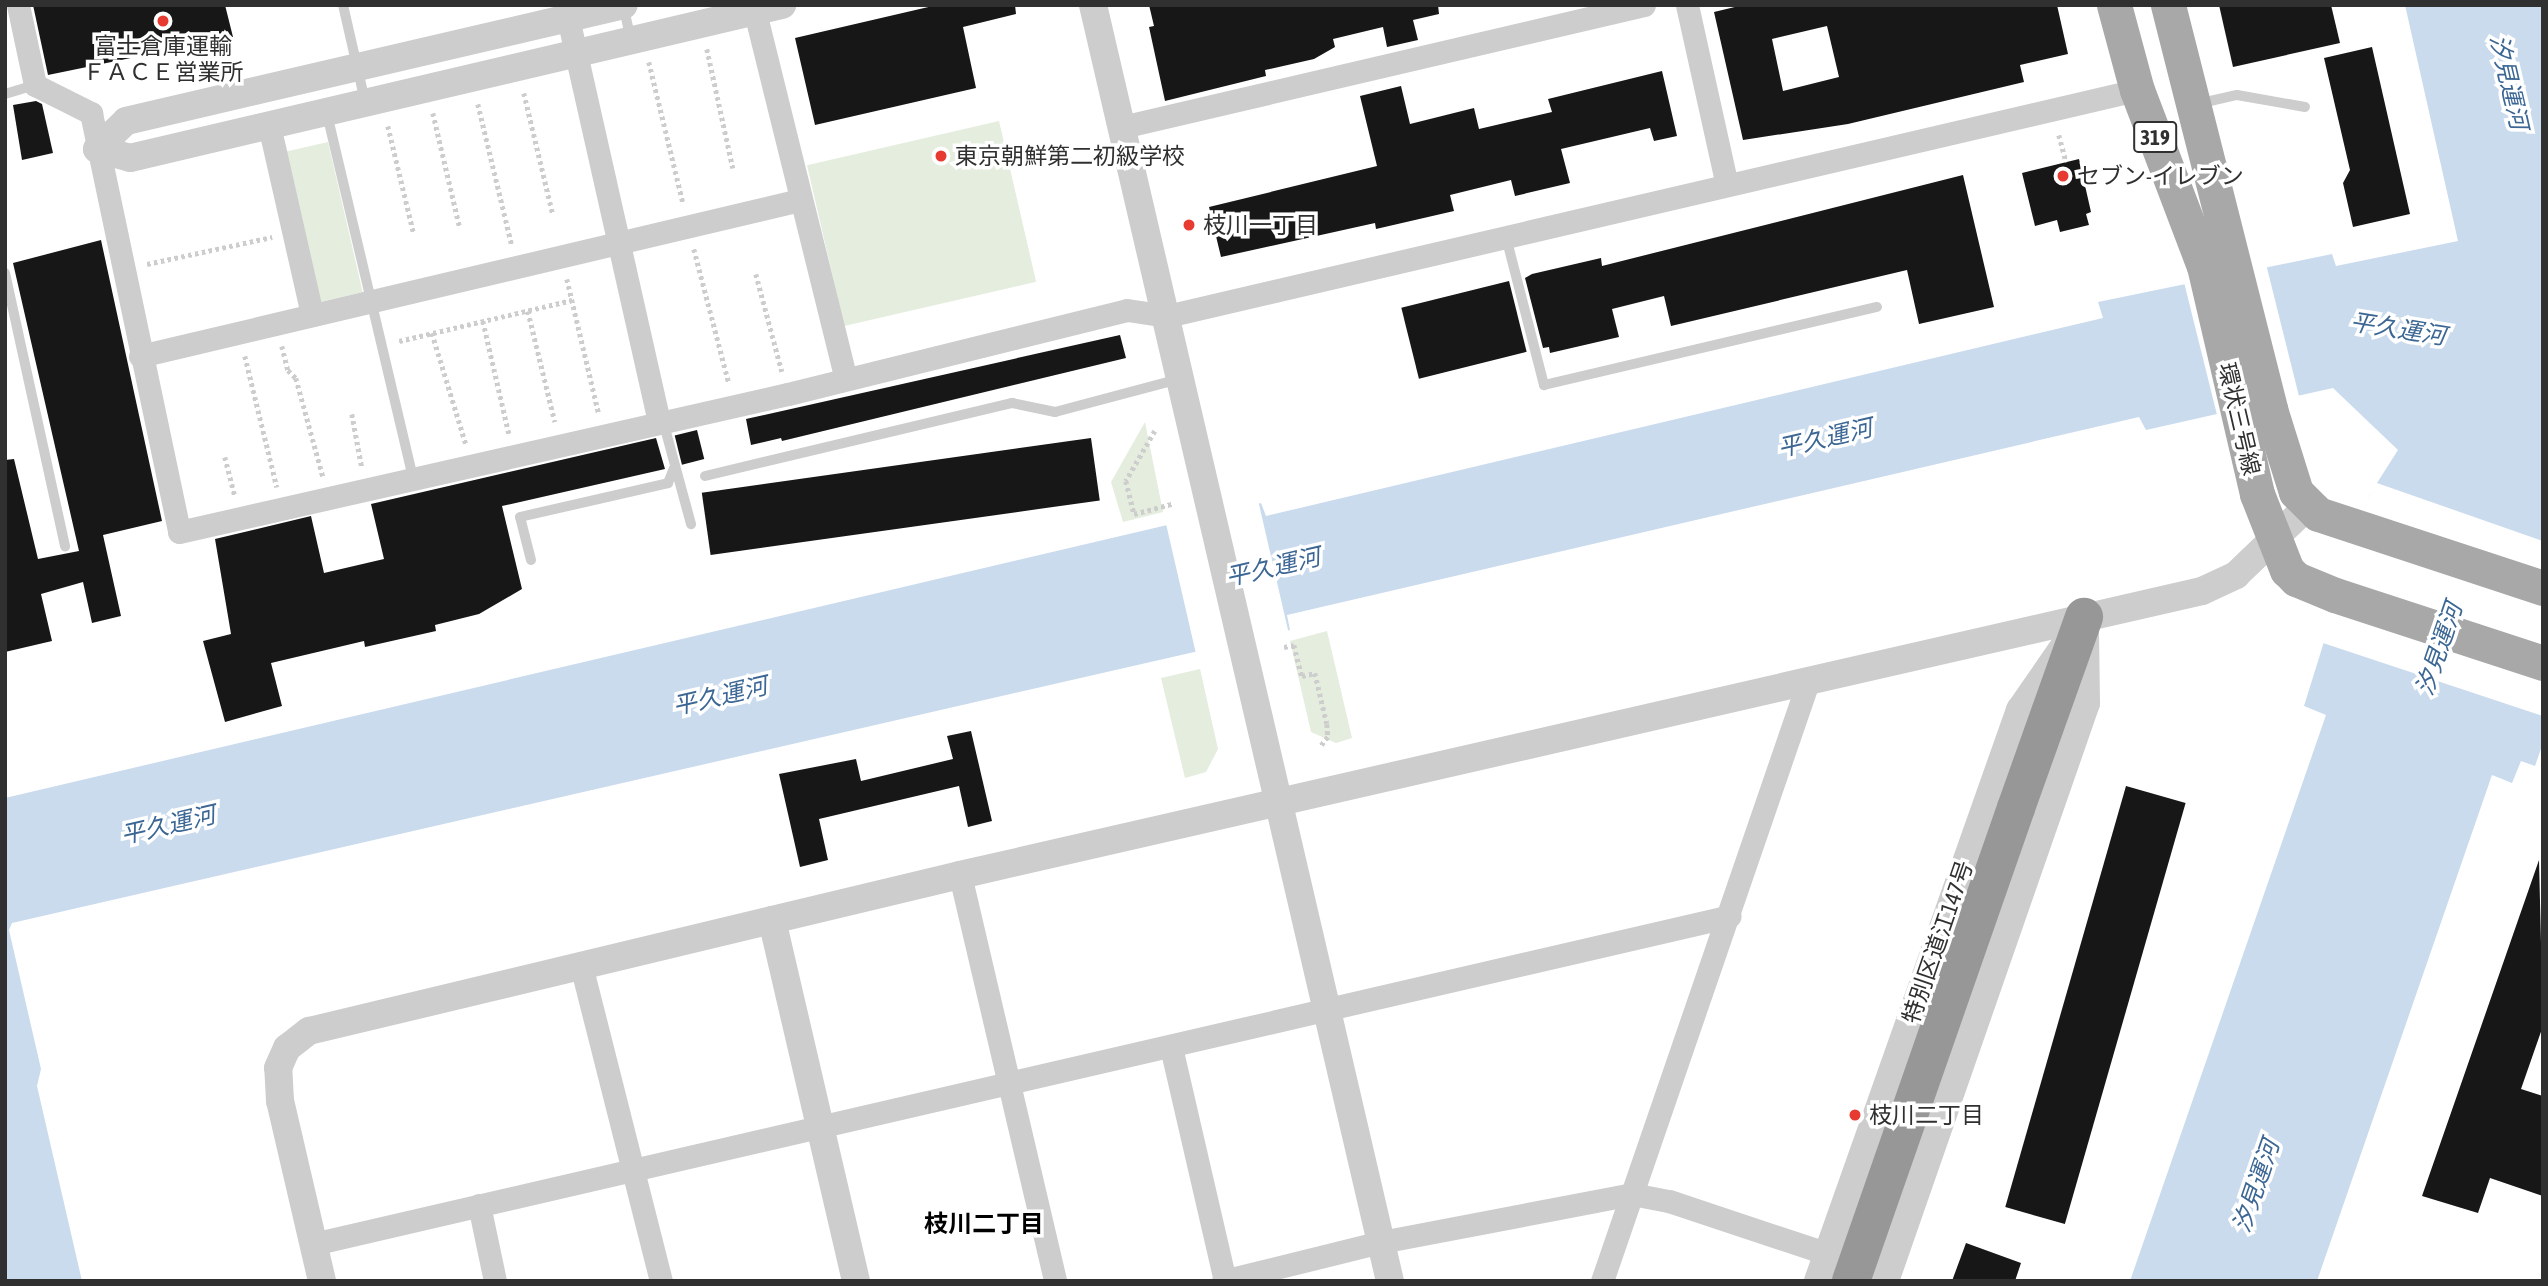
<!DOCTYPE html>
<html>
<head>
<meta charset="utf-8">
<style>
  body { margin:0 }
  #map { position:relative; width:2548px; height:1286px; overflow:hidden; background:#fff; font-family:"Asap Condensed","Noto Sans JP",sans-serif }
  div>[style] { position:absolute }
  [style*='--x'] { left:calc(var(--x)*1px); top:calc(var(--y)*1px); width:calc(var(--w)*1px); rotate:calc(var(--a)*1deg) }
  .green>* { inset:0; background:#e4edde; transform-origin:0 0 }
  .water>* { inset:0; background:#cadbed }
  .pier>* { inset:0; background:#fff; transform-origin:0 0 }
  .building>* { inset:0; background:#171717; transform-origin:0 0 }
  .path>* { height:4.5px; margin-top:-2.25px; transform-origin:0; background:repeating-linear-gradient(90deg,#cdcdcd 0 3.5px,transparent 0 7px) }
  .service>* { height:10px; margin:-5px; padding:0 5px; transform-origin:5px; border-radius:5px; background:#cdcdcd }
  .minor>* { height:23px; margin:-11.5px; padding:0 11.5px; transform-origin:11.5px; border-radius:11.5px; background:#cdcdcd }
  .tertiary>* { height:28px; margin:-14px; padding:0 14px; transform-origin:14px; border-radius:14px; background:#cdcdcd }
  .primary>* { height:35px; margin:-17.5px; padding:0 17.5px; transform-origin:17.5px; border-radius:17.5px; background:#a8a8a8 }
  .motorway>* { height:38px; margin:-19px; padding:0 19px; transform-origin:19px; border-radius:19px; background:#979797 }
  .motorway-bridge>* { height:38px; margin:-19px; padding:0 19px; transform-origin:19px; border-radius:19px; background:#979797 }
  .dots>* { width:19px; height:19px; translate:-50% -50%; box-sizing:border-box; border:4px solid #fff; border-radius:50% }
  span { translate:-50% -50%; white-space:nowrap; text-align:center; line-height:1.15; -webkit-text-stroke:7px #fff; paint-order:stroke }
  .shield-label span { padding:2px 5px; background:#fff; border:2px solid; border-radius:5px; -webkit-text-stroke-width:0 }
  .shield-label { font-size:21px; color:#303030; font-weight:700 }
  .poi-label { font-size:23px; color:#303030 }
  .left { translate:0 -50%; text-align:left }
  .street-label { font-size:23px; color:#303030 }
  .water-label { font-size:24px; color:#3c6794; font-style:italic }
  .neighbourhood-label { font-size:24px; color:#000; font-weight:700 }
  .frame { position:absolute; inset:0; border:7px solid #303030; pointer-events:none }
</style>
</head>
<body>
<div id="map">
  <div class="green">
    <div style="left:999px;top:121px;width:165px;height:197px;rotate:77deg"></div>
    <div style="left:328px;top:142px;width:154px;height:46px;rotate:77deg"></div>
    <div style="clip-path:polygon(1145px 422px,1163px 512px,1123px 522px,1111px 482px)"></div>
    <div style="clip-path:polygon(1327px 631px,1352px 738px,1336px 743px,1311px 732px,1290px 641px)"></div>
    <div style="clip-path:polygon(1200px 669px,1218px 749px,1206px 772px,1185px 778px,1161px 678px)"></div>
  </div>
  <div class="water">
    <div style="clip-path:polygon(2405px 5px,2543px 5px,2543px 743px,2535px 766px,2521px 761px,2512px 783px,2492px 775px,2317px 1281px,2130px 1281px,2326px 715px,2304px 706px,2370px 494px,2398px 450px,2333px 388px,2146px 430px,2139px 417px,1287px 615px,1290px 630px,12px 923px,9px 930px,41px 1069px,37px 1086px,82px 1281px,5px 1281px,5px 798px,1261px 503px,1266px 516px,2103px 318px,2098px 302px,2332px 254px,2336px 266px,2458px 241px)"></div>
  </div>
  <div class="pier">
    <div style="left:2266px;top:264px;width:139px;height:84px;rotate:76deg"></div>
    <div style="clip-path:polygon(2374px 482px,2543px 541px,2543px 716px,2320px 642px)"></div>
    <div style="left:1258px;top:500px;width:138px;height:95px;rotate:77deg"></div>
  </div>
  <div class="building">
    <div style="clip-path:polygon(33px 5px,225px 5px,233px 37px,48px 75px)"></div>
    <div style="clip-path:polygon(937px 5px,1015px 5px,1016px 14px,963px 27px,976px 88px,815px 125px,795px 38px)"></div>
    <div style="clip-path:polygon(1149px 5px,1438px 5px,1439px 14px,1413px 20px,1418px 40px,1387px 47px,1383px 27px,1333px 39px,1335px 47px,1314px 59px,1265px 70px,1266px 76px,1165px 101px,1149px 27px,1154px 26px)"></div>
    <div style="clip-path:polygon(evenodd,1743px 5px,2057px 5px,2068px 54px,2020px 65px,2024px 82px,1848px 124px,1743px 140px,1714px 12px,1743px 5px,1827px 26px,1839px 77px,1783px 91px,1772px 39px,1827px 26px)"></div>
    <div style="clip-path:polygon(2219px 5px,2331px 5px,2340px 43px,2233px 67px)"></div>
    <div style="clip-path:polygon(2372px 47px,2410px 214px,2353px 227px,2343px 183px,2350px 170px,2324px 58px)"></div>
    <div style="clip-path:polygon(1662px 71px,1677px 136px,1654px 141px,1650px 128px,1561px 149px,1570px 183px,1515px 196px,1511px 180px,1450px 195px,1454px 211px,1376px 229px,1375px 223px,1221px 257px,1209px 207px,1377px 166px,1360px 96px,1401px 86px,1410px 124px,1474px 108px,1479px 129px,1552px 112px,1548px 99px)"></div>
    <div style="clip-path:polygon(36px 101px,42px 104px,53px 153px,22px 160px,13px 105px)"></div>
    <div style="clip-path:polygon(2079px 159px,2091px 212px,2086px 214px,2089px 225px,2060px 232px,2057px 220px,2035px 226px,2022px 173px)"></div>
    <div style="clip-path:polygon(1963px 175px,1994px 307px,1919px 324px,1907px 270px,1671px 326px,1664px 296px,1612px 309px,1619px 337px,1550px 353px,1549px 347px,1543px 348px,1525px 278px,1532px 274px,1601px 258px,1602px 266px)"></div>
    <div style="clip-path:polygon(101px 240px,162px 521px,103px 535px,121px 616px,92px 623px,83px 582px,41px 594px,52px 641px,5px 652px,5px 460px,14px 459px,38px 559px,79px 551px,13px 263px)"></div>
    <div style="left:1509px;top:281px;width:73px;height:111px;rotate:76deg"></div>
    <div style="clip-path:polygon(1120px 335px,1126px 358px,782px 441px,781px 438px,751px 445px,746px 419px)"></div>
    <div style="left:697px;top:430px;width:30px;height:23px;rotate:76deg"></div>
    <div style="clip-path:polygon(656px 438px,665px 469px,502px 506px,522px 589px,479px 614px,435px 625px,436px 631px,365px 647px,364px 641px,271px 663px,282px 706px,225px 722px,203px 641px,231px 634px,215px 539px,311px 516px,324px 573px,384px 559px,371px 504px)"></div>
    <div style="left:1091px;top:438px;width:63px;height:393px;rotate:82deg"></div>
    <div style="clip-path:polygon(971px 731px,992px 821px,968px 827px,959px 786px,819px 819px,828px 860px,800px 867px,779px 774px,856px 759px,861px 781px,953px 759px,947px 736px)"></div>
    <div style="left:2126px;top:786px;width:62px;height:438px;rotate:16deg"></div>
    <div style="clip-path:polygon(2539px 860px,2543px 1026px,2521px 1089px,2543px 1096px,2543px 1196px,2490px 1178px,2478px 1213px,2422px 1196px)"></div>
    <div style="clip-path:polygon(1966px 1243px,2021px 1263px,2015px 1281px,1952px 1281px)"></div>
  </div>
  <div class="path">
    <div style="--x:707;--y:49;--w:122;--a:77.7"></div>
    <div style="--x:649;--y:62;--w:145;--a:76.4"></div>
    <div style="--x:524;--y:93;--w:125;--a:76.6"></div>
    <div style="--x:478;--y:104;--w:146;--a:76.5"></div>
    <div style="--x:433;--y:113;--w:118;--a:76.8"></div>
    <div style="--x:388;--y:126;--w:111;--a:76.5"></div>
    <div style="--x:2059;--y:135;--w:28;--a:75"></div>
    <div style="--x:694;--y:249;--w:138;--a:75.4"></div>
    <div style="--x:147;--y:264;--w:128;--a:-12.2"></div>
    <div style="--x:756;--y:274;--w:101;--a:75.1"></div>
    <div style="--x:567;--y:279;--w:139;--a:76.7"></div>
    <div style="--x:528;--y:311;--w:114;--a:76.3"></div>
    <div style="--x:483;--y:321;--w:116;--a:77"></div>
    <div style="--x:432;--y:333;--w:116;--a:73"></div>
    <div style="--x:399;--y:341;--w:178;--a:-13.3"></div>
    <div style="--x:282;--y:346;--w:25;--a:76"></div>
    <div style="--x:288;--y:370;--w:11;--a:45"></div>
    <div style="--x:296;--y:378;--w:103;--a:74.7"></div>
    <div style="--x:245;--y:356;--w:135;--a:76.3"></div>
    <div style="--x:352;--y:414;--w:55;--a:79.5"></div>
    <div style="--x:1155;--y:431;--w:58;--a:120.1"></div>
    <div style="--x:1126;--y:481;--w:34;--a:76"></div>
    <div style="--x:1134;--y:514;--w:39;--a:-15"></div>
    <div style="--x:225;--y:457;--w:40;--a:75.6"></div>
    <div style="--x:1284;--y:647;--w:10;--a:-11"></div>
    <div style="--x:1294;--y:645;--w:32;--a:76"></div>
    <div style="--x:1302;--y:676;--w:13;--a:-13"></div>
    <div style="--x:1315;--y:673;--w:52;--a:76.8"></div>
    <div style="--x:1327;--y:724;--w:13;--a:86"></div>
    <div style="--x:1328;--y:737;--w:11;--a:128"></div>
  </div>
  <div class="service">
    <div style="--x:343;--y:5;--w:98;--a:77.1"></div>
    <div style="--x:623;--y:5;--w:36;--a:77"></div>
    <div style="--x:5;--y:94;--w:31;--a:-17"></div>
    <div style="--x:2197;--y:104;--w:41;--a:-12.7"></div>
    <div style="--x:2237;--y:95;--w:69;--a:10"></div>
    <div style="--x:327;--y:114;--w:375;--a:76.7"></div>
    <div style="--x:1506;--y:237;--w:153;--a:75.6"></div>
    <div style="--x:1544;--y:385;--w:342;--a:-13.2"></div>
    <div style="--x:5;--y:273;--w:280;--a:77.6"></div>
    <div style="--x:663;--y:421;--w:107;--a:74.8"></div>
    <div style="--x:705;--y:476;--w:316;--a:-13.4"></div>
    <div style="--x:1012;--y:403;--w:44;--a:11.8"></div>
    <div style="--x:1055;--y:412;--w:128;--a:-14.9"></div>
    <div style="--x:531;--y:560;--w:44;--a:-104.3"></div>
    <div style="--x:520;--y:517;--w:152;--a:-12.9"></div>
    <div style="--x:668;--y:483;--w:16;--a:-68"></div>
  </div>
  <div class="minor">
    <div style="--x:18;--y:5;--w:82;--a:78"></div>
    <div style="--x:35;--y:85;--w:63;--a:26.6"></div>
    <div style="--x:91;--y:113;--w:428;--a:78.1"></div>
    <div style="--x:179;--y:532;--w:624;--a:-12.77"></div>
    <div style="--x:788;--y:394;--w:349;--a:-13.9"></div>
    <div style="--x:1127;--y:310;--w:40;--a:8.5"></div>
    <div style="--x:1167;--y:316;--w:996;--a:-13.12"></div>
    <div style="--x:1687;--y:5;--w:184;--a:77.5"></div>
    <div style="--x:755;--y:12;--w:376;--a:76.1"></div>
    <div style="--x:568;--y:18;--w:414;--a:77.3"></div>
    <div style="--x:269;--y:125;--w:195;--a:77.2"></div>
    <div style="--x:1122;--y:127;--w:536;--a:-13.15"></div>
    <div style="--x:140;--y:356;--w:678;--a:-13.3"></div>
    <div style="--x:960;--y:875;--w:417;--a:76.8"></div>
    <div style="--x:581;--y:965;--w:326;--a:75.8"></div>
    <div style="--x:1171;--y:1047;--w:240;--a:77"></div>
    <div style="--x:479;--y:1205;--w:78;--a:78.1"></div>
    <div style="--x:313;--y:1244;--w:1454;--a:-13.03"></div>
    <div style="--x:1223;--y:1281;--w:163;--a:-13.9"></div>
    <div style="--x:1381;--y:1242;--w:256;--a:-10.8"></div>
    <div style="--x:1632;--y:1194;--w:38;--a:11"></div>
    <div style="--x:1669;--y:1201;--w:168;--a:18.4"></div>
    <div style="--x:1602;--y:1281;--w:637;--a:-71.02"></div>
  </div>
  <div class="tertiary">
    <div style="--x:1093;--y:5;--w:1310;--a:76.9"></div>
    <div style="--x:97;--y:149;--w:34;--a:15"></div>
    <div style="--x:130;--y:158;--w:670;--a:-13.21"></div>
    <div style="--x:97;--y:149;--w:40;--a:-44"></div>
    <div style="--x:126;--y:121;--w:511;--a:-13.11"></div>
    <div style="--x:772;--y:920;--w:371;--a:76.9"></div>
    <div style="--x:322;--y:1281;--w:185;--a:-103.1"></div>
    <div style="--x:280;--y:1101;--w:33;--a:-93"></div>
    <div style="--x:278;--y:1068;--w:22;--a:-66"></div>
    <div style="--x:287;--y:1048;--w:28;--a:-38"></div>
    <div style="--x:309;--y:1031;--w:669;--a:-13.48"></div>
    <div style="--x:960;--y:875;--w:1274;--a:-12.88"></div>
    <div style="--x:2202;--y:591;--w:38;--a:-25"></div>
    <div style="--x:2236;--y:575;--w:98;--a:-43.8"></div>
    <div style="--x:1818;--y:1281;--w:606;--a:-70.52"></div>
    <div style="--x:2020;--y:710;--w:75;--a:-55.3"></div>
    <div style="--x:1885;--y:1281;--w:612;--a:-70.82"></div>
    <div style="--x:2086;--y:703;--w:69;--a:-90.8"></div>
  </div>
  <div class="primary">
    <div style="--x:2114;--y:5;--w:88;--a:74.9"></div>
    <div style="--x:2137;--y:90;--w:188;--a:69.2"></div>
    <div style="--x:2204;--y:266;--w:234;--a:76.9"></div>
    <div style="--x:2257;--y:494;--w:82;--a:68.5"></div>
    <div style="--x:2287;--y:570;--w:13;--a:45"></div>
    <div style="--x:2296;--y:579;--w:42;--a:22.3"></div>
    <div style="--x:2335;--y:595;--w:219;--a:18.1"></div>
    <div style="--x:2168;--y:5;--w:417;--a:75.8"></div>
    <div style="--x:2270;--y:409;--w:87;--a:72.6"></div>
    <div style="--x:2296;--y:492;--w:31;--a:45"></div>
    <div style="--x:2318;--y:514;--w:237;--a:18.2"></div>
  </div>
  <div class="motorway">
    <div style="--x:2016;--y:808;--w:203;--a:-70.4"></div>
  </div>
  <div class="motorway-bridge">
    <div style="--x:1851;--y:1281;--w:501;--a:-70.77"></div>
  </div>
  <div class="dots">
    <div style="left:163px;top:21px;background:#e73b32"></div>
    <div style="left:941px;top:156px;background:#e73b32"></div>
    <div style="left:2063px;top:176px;background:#e73b32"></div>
    <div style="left:1189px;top:225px;background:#e73b32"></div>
    <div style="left:1855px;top:1115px;background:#e73b32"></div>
  </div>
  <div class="shield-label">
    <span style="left:2155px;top:137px">319</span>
  </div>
  <div class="poi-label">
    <span style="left:163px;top:59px">富士倉庫運輸<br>ＦＡＣＥ営業所</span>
    <span class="left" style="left:955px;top:156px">東京朝鮮第二初級学校</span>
    <span class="left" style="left:2077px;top:176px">セブン-イレブン</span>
    <span class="left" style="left:1203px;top:225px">枝川一丁目</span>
    <span class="left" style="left:1869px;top:1115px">枝川二丁目</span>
  </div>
  <div class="street-label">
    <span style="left:2239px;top:419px;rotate:77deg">環状三号線</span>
    <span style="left:1938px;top:942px;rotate:-71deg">特別区道江147号</span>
  </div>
  <div class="water-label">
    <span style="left:2509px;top:82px;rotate:77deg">汐見運河</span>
    <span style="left:2398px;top:329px;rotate:9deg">平久運河</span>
    <span style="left:1825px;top:438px;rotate:-13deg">平久運河</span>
    <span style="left:1273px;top:567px;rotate:-13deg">平久運河</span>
    <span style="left:2439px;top:649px;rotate:-71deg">汐見運河</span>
    <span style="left:720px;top:696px;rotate:-13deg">平久運河</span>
    <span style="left:168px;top:825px;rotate:-13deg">平久運河</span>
    <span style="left:2256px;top:1186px;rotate:-71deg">汐見運河</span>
  </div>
  <div class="neighbourhood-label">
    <span style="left:984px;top:1224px">枝川二丁目</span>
  </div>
  <div class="frame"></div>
</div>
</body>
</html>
